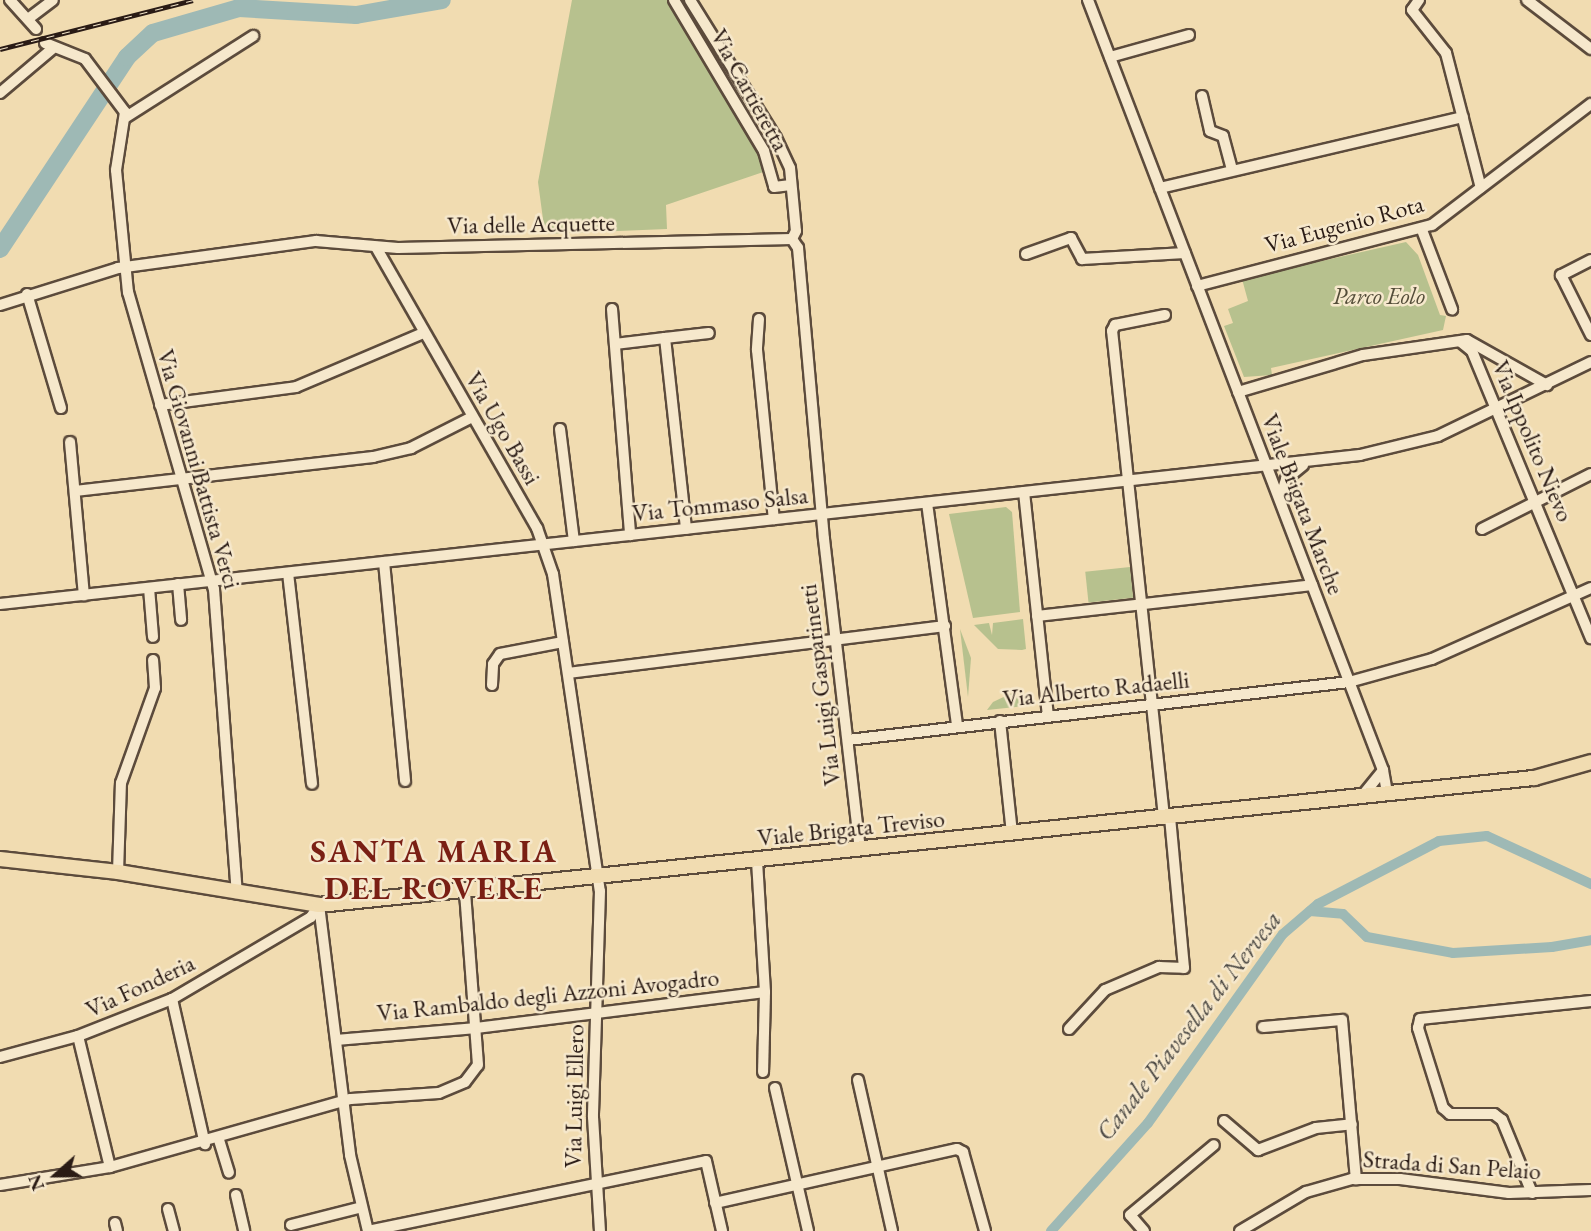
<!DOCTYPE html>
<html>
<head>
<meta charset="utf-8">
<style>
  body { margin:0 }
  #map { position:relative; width:1591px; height:1231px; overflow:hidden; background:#f1dcb1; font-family:"EB Garamond",serif }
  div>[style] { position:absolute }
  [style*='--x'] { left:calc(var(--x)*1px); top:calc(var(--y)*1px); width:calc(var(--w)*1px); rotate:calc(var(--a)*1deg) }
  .green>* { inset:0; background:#b7c18e; transform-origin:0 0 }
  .canal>* { height:10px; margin:-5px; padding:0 5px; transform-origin:5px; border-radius:5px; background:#9eb9b5 }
  .river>* { height:18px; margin:-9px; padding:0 9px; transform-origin:9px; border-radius:9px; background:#9eb9b5 }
  .roads { filter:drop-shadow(2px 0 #5c4b3c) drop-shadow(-2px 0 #5c4b3c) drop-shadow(0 2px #5c4b3c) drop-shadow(0 -2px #5c4b3c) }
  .minor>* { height:10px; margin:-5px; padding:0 5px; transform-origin:5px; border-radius:5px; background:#f6e8cc }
  .major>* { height:14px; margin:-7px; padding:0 7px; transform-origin:7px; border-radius:7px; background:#f1dcb1 }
  .rail>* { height:5px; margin-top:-2.5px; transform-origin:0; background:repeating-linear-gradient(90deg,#f6e8cc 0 8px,#2a1b15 0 16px); box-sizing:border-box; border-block:2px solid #2a1b15 }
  span { translate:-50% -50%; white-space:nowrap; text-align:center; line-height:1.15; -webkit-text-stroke:5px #f6e8cc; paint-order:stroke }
  .street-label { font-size:24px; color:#2a1b15 }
  .park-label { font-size:24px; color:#544d39; font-style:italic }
  .water-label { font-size:26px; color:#4d4a45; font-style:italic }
  .district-label { font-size:32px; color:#7a1f14; font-weight:700; letter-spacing:2px }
  .north { position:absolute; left:21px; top:1140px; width:70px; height:70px; -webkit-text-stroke:5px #f6e8cc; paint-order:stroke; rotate:249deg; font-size:19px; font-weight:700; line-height:28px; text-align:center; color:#2a1b15 }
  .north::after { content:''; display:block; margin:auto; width:24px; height:32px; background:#2a1b15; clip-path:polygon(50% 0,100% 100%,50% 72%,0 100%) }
</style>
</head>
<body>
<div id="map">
  <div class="green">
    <div style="clip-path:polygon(572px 0,669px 0,767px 166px,766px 171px,666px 205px,667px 229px,545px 234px,538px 182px)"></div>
    <div style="clip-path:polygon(1406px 242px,1418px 255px,1440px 315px,1446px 316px,1443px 330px,1271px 368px,1272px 375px,1244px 377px,1224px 326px,1233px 323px,1228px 309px,1248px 301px,1242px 279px)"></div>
    <div style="clip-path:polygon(1006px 507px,1012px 512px,1020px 612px,973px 618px,949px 514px)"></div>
    <div style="left:1130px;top:567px;width:31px;height:45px;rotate:84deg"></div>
    <div style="clip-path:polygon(1023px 619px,1026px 649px,1022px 650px,998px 649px,974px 625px,989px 623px,992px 635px,993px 623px)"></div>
    <div style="clip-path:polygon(960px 629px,971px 658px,968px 697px)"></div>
    <div style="clip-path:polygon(1012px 693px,1033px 705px,987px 710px,993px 702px)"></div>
  </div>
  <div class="canal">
    <div style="--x:1310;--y:911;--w:33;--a:5"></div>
    <div style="--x:1343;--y:914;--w:33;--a:44"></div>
    <div style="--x:1367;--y:937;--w:87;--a:10.5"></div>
    <div style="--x:1453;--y:953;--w:99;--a:-3.5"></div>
    <div style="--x:1552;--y:947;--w:40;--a:-10"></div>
    <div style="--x:1051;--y:1231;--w:145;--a:-48.1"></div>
    <div style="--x:1148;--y:1123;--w:232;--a:-54.5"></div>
    <div style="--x:1283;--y:934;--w:46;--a:-40.6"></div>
    <div style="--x:1318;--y:904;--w:136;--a:-27.5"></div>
    <div style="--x:1439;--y:841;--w:48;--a:-5.9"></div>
    <div style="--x:1487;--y:836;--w:115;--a:24.8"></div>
  </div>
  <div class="river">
    <div style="--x:0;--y:249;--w:230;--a:-56.5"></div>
    <div style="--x:127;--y:57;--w:35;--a:-43"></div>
    <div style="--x:153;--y:33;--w:90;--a:-16.2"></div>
    <div style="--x:239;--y:8;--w:117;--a:3.4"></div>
    <div style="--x:356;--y:15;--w:87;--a:-9.9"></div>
  </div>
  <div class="roads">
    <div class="minor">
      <div style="--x:10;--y:0;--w:39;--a:48"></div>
      <div style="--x:674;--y:0;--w:176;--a:59.2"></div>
      <div style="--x:764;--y:151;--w:37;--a:74"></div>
      <div style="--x:774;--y:187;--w:17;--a:-7"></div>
      <div style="--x:690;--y:0;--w:163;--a:58.1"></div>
      <div style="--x:776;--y:138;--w:33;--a:65"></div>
      <div style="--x:790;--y:168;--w:63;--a:84.6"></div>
      <div style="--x:796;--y:231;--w:9;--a:117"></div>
      <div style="--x:1088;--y:0;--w:825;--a:69.04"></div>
      <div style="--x:1383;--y:770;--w:22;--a:80"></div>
      <div style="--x:1419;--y:0;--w:12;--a:125"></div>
      <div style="--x:1412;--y:10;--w:55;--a:51.7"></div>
      <div style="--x:1446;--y:53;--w:139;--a:75.5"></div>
      <div style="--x:1527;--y:0;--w:81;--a:37.4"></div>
      <div style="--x:28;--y:19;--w:31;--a:-37"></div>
      <div style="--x:45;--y:43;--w:43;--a:21.8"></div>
      <div style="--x:85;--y:59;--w:66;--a:53"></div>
      <div style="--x:125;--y:112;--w:59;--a:98.8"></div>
      <div style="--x:116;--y:170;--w:123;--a:84.4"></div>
      <div style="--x:128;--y:292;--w:309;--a:73.9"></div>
      <div style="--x:214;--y:589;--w:305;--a:85.7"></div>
      <div style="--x:1110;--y:57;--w:82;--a:-15.6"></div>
      <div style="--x:0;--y:93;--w:68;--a:-40.2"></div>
      <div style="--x:1202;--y:96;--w:36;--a:77"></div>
      <div style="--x:1210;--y:131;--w:14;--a:21"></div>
      <div style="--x:1223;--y:136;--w:34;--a:75"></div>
      <div style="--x:126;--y:117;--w:151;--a:-32.5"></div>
      <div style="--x:1160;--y:188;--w:311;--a:-13.2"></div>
      <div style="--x:1422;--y:230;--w:85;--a:69.2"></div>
      <div style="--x:376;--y:247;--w:324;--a:60.2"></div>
      <div style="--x:537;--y:528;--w:49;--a:70.8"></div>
      <div style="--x:553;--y:574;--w:320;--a:81.6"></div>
      <div style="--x:600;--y:891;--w:226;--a:91.8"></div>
      <div style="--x:593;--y:1117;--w:114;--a:86.5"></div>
      <div style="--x:1026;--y:254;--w:48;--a:-19.6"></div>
      <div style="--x:1071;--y:238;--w:24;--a:62"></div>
      <div style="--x:1082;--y:259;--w:103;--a:-3.3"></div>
      <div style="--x:1591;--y:260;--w:34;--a:153"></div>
      <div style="--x:1561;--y:275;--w:67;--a:63.4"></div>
      <div style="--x:1197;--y:286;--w:243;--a:-14.6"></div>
      <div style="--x:1432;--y:225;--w:200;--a:-37.3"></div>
      <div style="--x:27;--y:294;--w:119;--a:73.4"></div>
      <div style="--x:0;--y:305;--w:124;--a:-17.4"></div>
      <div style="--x:118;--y:268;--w:200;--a:-7.8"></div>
      <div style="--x:316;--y:241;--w:82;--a:4.9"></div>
      <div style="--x:398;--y:248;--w:394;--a:-1.3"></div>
      <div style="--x:792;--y:239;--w:11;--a:56"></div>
      <div style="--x:798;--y:248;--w:292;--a:84.9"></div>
      <div style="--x:824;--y:539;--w:313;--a:83.4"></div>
      <div style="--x:612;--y:309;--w:227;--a:85.4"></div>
      <div style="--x:759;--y:319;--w:31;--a:94"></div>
      <div style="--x:757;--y:350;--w:170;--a:84.3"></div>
      <div style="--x:665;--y:338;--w:44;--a:-6.5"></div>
      <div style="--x:1461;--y:342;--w:14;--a:39"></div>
      <div style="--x:1472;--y:351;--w:311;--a:67.5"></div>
      <div style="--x:615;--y:344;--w:50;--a:-6.8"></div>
      <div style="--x:665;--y:338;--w:192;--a:83.7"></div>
      <div style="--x:1238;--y:392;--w:130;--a:-16.5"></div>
      <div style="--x:1363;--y:355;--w:105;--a:-8.2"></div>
      <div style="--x:1467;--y:340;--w:92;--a:29.4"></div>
      <div style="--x:160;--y:405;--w:137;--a:-7.5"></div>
      <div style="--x:296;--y:387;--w:138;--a:-23"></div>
      <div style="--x:560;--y:429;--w:113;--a:82.9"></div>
      <div style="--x:70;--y:442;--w:154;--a:84.8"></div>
      <div style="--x:75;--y:491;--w:300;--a:-6.5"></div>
      <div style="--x:373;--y:457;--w:39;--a:-13"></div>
      <div style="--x:411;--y:448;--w:68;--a:-26.9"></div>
      <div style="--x:1024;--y:492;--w:225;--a:83.9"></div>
      <div style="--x:1280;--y:499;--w:21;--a:-73"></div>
      <div style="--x:1286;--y:479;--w:22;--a:-39"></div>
      <div style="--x:927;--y:503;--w:225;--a:82.3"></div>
      <div style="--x:1482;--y:529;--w:122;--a:-26.8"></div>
      <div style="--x:384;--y:562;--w:220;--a:84.5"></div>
      <div style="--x:288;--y:573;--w:212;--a:83.5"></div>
      <div style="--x:178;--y:584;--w:36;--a:85"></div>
      <div style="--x:149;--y:588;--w:49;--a:85.3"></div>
      <div style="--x:0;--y:604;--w:1368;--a:-6.25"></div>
      <div style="--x:1360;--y:455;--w:80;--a:-13.7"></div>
      <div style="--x:1438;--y:436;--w:170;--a:-25.8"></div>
      <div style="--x:1037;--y:616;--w:277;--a:-6.4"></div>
      <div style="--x:568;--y:673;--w:380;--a:-7.1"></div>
      <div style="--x:492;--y:685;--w:21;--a:-87"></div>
      <div style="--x:493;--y:664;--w:12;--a:-55"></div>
      <div style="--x:500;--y:654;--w:64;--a:-10.8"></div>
      <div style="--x:1000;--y:721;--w:114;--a:83.9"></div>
      <div style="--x:848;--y:740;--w:504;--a:-6.6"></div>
      <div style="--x:1349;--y:682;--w:86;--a:-15.5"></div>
      <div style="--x:1432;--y:659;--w:174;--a:-24.1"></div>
      <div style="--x:1363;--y:795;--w:32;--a:-51"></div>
      <div style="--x:1164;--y:817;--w:489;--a:-96.1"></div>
      <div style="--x:1112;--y:331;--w:7;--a:-63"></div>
      <div style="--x:1115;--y:325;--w:51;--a:-11.3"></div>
      <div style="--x:757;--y:861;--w:131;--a:86.5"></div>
      <div style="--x:765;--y:992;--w:80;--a:91.4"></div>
      <div style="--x:118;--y:872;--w:89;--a:-88.1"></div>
      <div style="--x:121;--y:783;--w:101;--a:-70.3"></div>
      <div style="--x:155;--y:688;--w:28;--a:-94"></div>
      <div style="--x:319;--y:905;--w:252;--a:82.9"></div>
      <div style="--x:350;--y:1155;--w:78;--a:76.7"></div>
      <div style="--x:368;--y:1231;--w:345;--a:-11.7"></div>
      <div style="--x:706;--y:1161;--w:72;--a:77.1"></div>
      <div style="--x:172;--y:999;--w:149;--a:77.2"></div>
      <div style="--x:1263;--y:1027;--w:79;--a:-5.1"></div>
      <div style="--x:1342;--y:1020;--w:160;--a:85"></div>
      <div style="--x:1069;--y:1029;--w:53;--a:-47.3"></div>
      <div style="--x:1105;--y:990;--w:59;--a:-23.1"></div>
      <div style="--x:1159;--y:967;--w:25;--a:2"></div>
      <div style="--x:1184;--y:968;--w:152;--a:-95.3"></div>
      <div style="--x:78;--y:1036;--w:135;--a:76.3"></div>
      <div style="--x:336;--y:1040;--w:141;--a:-4.9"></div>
      <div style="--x:476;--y:1028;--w:291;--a:-7.1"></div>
      <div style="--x:0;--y:1057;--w:81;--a:-15.1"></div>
      <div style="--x:78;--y:1036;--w:101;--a:-21.5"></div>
      <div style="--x:172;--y:999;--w:161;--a:-30.5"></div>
      <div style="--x:311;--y:917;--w:14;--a:-56"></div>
      <div style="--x:858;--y:1080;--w:155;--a:77.3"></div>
      <div style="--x:775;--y:1088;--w:147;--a:77"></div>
      <div style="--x:1224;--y:1121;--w:45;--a:40.5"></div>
      <div style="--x:1258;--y:1150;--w:62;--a:-20.8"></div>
      <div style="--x:1316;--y:1128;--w:36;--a:-6"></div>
      <div style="--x:219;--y:1140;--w:34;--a:73"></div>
      <div style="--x:0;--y:1185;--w:111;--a:-9.3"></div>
      <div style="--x:110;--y:1167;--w:250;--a:-15.8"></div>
      <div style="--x:351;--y:1099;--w:88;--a:-3.9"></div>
      <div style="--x:439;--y:1093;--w:28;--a:-23"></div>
      <div style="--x:465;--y:1082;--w:21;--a:-53"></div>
      <div style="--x:478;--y:1065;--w:173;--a:-94.3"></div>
      <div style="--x:1532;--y:1193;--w:79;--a:-112.3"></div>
      <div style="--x:1502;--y:1120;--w:10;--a:-143"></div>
      <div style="--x:1494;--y:1114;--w:44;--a:180"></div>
      <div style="--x:1450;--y:1114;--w:9;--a:-139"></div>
      <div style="--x:1443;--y:1108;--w:84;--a:-107.4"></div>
      <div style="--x:1418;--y:1028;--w:9;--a:-77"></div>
      <div style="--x:1420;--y:1019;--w:172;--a:-6"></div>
      <div style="--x:236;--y:1195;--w:37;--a:77"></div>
      <div style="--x:715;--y:1203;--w:248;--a:-12.6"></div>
      <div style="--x:957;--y:1149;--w:7;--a:27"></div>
      <div style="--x:963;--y:1152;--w:82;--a:74.4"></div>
      <div style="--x:168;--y:1209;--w:23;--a:75"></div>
      <div style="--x:115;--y:1223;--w:8;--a:76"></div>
      <div style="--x:291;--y:1225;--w:73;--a:-14.2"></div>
      <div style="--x:1144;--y:1231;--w:21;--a:-131"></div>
      <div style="--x:1130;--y:1215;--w:109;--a:-39.8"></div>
      <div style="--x:1240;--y:1231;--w:77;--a:-30.6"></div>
      <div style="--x:1306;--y:1192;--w:48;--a:-15.8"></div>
      <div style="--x:1352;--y:1179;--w:48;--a:0"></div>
      <div style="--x:1400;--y:1179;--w:110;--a:7.3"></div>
      <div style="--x:1509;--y:1193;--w:82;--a:-2.1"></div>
    </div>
    <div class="major">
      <div style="--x:0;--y:859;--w:119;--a:6.3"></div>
      <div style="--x:118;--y:872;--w:204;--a:9.3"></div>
      <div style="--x:319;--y:905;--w:1222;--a:-5.97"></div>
      <div style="--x:1534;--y:778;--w:59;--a:-15.7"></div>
    </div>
  </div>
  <div class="rail">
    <div style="--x:0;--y:49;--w:199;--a:-14.2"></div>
  </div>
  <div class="street-label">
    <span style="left:750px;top:90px;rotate:61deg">Via Cartieretta</span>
    <span style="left:531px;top:224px;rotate:-1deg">Via delle Acquette</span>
    <span style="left:1344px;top:224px;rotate:-15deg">Via Eugenio Rota</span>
    <span style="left:503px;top:428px;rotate:60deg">Via Ugo Bassi</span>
    <span style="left:1533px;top:441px;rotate:67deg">Via Ippolito Nievo</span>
    <span style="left:199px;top:469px;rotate:74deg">Via Giovanni Battista Verci</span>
    <span style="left:720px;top:504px;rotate:-6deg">Via Tommaso Salsa</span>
    <span style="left:1303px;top:504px;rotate:69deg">Viale Brigata Marche</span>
    <span style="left:820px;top:685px;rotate:-97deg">Via Luigi Gasparinetti</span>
    <span style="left:1096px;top:689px;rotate:-6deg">Via Alberto Radaelli</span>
    <span style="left:851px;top:828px;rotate:-6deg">Viale Brigata Treviso</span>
    <span style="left:140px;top:986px;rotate:-25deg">Via Fonderia</span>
    <span style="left:548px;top:995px;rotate:-6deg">Via Rambaldo degli Azzoni Avogadro</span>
    <span style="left:574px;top:1096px;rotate:-89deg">Via Luigi Ellero</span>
    <span style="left:1452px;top:1165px;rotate:4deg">Strada di San Pelaio</span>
  </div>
  <div class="park-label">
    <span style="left:1379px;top:296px">Parco Eolo</span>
  </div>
  <div class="water-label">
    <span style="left:1189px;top:1026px;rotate:-52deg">Canale Piavesella di Nervesa</span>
  </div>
  <div class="district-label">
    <span style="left:434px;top:870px">SANTA MARIA<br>DEL ROVERE</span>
  </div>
  <div class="north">N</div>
</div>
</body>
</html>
